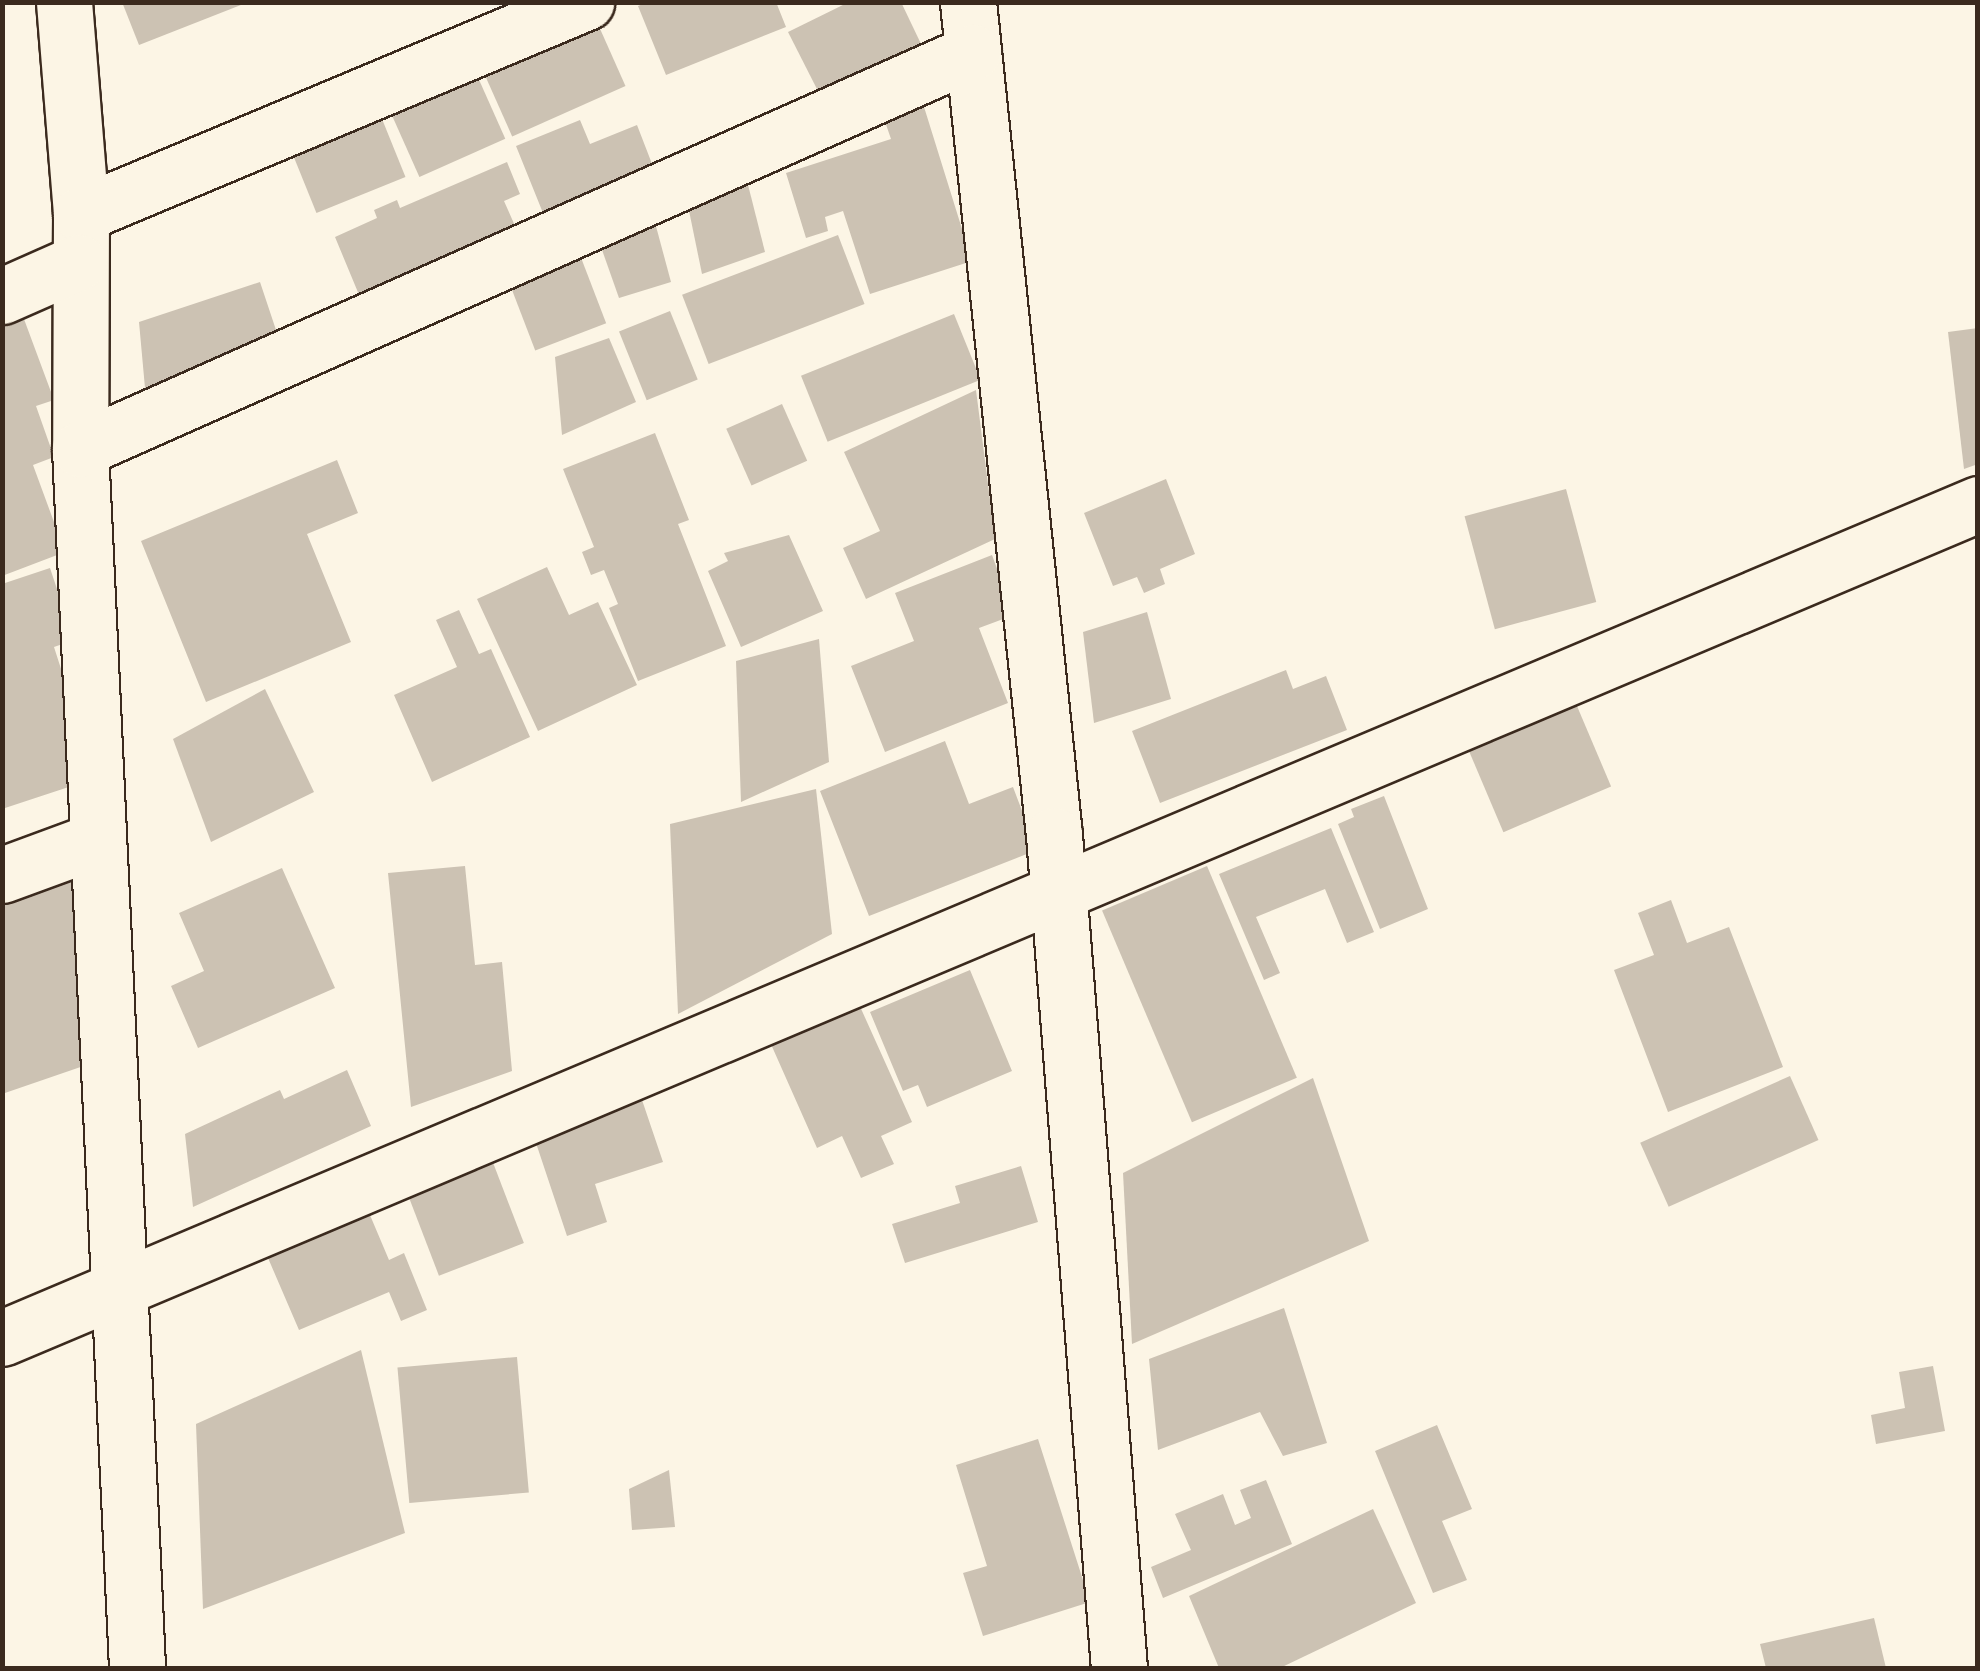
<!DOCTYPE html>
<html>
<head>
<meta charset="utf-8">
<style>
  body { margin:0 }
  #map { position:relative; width:1980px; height:1671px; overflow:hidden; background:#fcf5e5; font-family:"Patrick Hand",sans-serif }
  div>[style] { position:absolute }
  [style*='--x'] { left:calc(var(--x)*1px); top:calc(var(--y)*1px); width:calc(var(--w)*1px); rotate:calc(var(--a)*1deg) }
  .building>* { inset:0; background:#ccc2b3; transform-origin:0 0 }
  .roads { filter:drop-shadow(2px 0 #3b2a1e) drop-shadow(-2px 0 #3b2a1e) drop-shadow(0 2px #3b2a1e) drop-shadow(0 -2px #3b2a1e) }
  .street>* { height:55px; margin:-27.5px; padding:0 27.5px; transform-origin:27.5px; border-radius:27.5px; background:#fcf5e5 }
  span { translate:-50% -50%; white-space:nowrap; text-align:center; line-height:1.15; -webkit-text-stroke:9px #fcf5e5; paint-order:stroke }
  .frame { position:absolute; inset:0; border:5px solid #3b2a1e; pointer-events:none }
</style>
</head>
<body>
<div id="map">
  <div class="building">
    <div style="clip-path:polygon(122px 2px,246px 2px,246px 3px,139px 45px)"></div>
    <div style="clip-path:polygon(648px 2px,776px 2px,786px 27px,666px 75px,638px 6px)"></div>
    <div style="clip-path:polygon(849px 2px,901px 2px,922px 46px,820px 95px,788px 32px)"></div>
    <div style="left:597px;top:22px;width:70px;height:124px;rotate:66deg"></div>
    <div style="left:476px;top:73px;width:72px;height:94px;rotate:66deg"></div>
    <div style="clip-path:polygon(920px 94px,972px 261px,870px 294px,843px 211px,825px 217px,828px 231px,806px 238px,786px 173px,891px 139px,880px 107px)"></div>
    <div style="left:380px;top:114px;width:68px;height:96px;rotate:68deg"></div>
    <div style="clip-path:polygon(580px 120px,590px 144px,637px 125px,654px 169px,543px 213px,516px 146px)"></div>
    <div style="clip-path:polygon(507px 162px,520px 194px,504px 201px,519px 235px,362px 302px,335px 237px,377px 218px,374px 210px,397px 200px,400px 208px)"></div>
    <div style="clip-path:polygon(743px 165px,765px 252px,702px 274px,686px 196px)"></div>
    <div style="clip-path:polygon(650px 204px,671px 282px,619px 298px,595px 230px)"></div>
    <div style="left:838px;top:235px;width:74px;height:167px;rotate:69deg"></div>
    <div style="left:575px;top:242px;width:87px;height:76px;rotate:69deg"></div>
    <div style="clip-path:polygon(260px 282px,277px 333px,145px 388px,139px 322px)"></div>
    <div style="clip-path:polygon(21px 311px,54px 400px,36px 406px,54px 457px,33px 465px,65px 552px,2px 576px,2px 318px)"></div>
    <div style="left:670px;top:311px;width:74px;height:55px;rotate:68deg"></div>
    <div style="left:954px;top:314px;width:71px;height:165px;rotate:68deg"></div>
    <div style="clip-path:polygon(1978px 328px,1978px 464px,1964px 469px,1948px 332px)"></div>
    <div style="clip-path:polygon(609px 338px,636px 402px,562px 435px,555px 357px)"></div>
    <div style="clip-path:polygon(976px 390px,995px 539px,866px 599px,843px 548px,880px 531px,844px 452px)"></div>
    <div style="left:782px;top:404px;width:62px;height:61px;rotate:66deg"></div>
    <div style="clip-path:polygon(655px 433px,689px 520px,678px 524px,726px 646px,638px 681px,609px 608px,618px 604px,604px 570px,591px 575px,582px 552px,594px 547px,563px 469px)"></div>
    <div style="clip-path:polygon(337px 460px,358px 513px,307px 534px,351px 642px,206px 702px,141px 541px)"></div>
    <div style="clip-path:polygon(1166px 479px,1195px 554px,1160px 569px,1165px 584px,1144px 593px,1137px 577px,1113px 586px,1084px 513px)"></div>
    <div style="left:1566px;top:489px;width:117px;height:105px;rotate:75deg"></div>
    <div style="clip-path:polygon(789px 535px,823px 611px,741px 647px,708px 571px,728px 561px,724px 553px)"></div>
    <div style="clip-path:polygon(992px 555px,1014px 615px,979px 628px,1008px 703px,885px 752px,851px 666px,914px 641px,895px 593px)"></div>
    <div style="clip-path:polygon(547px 567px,569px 615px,598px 602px,637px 685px,538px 731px,477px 599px)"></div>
    <div style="clip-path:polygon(50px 568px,74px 640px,54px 647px,96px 778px,2px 809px,2px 584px)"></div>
    <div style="clip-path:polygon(459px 610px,479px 654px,491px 649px,530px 737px,432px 782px,394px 695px,457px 667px,436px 620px)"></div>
    <div style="clip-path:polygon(1147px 612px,1171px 699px,1094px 723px,1083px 632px)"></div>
    <div style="clip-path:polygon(819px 639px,829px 762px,741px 802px,736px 661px)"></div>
    <div style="clip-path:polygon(1286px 670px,1293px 689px,1326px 676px,1347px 730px,1160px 803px,1132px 731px)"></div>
    <div style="clip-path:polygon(265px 689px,314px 792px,211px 842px,173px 739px)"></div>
    <div style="left:1574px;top:699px;width:95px;height:117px;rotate:67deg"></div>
    <div style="clip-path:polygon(945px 741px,969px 804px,1013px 787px,1037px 850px,869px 916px,820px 791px)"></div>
    <div style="clip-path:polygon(816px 789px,832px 934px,678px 1014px,670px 824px)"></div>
    <div style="clip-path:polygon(1384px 796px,1428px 909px,1380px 929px,1338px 824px,1354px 817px,1351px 809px)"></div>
    <div style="clip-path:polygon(1331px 828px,1374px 932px,1347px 943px,1325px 889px,1256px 917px,1280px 973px,1264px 980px,1219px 874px)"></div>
    <div style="clip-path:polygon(84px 866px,98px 1061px,2px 1094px,2px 896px)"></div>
    <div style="clip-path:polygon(465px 866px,475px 965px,502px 962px,512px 1071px,411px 1107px,388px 873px)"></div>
    <div style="left:1207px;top:866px;width:230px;height:114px;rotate:67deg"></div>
    <div style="clip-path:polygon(282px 868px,335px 988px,198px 1048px,171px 986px,204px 971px,179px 913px)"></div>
    <div style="clip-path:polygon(1671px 900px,1687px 943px,1729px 927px,1783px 1067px,1668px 1112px,1614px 970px,1654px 955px,1638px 913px)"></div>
    <div style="clip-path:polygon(970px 970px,1012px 1071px,927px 1107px,918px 1085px,903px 1091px,870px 1012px)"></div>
    <div style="clip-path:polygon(858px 1002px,912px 1122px,881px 1136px,894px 1164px,861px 1178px,842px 1136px,817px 1148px,770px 1042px)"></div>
    <div style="clip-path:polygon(347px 1070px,371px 1126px,193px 1207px,185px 1134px,280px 1090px,284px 1099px)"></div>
    <div style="left:1790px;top:1076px;width:70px;height:164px;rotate:66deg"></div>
    <div style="clip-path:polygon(1313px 1078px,1369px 1241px,1132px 1344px,1123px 1173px)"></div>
    <div style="clip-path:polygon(641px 1097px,663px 1162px,595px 1184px,607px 1222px,567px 1236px,533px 1134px)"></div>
    <div style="left:492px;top:1160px;width:89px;height:91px;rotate:69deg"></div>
    <div style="clip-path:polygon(1021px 1166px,1038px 1222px,905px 1263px,892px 1224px,960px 1203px,955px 1186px)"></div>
    <div style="clip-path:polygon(367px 1208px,389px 1260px,404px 1253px,427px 1310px,401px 1321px,389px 1292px,299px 1330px,265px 1251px)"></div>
    <div style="clip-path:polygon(1284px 1308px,1327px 1443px,1283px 1456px,1260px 1412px,1158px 1450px,1149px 1359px)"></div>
    <div style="clip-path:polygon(361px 1350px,405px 1533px,203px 1609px,196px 1424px)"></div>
    <div style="left:517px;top:1357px;width:136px;height:120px;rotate:85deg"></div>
    <div style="clip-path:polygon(1933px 1366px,1945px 1431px,1876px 1444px,1871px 1415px,1905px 1408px,1899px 1372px)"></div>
    <div style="clip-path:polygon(1437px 1425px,1472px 1509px,1442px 1521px,1467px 1580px,1433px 1593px,1375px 1451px)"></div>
    <div style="clip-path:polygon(1038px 1439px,1090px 1602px,983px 1636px,963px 1573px,987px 1566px,956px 1465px)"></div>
    <div style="clip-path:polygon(669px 1470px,675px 1527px,632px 1530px,629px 1489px)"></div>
    <div style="clip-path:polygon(1266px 1480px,1292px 1544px,1163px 1598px,1151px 1567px,1191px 1550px,1175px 1514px,1223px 1494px,1235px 1525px,1251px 1518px,1240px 1490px)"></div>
    <div style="clip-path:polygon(1373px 1509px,1416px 1603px,1280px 1668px,1219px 1668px,1189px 1596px)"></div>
    <div style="clip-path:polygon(1874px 1618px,1886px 1668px,1766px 1668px,1760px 1644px)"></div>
  </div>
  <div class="roads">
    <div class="street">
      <div style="--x:64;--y:2;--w:213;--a:85.4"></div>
      <div style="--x:81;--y:214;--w:235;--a:90.2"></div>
      <div style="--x:80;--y:449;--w:1220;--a:87.32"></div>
      <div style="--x:968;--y:2;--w:837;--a:84.11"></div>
      <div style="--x:1054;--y:835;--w:836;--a:85.54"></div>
      <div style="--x:81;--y:214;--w:548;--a:-22.77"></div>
      <div style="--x:2;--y:296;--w:84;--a:-23.8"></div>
      <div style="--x:80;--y:449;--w:977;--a:-23.97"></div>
      <div style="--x:2;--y:875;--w:101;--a:-20.2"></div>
      <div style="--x:2;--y:1338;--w:2145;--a:-22.88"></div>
    </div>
  </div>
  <div class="frame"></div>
</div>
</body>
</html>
